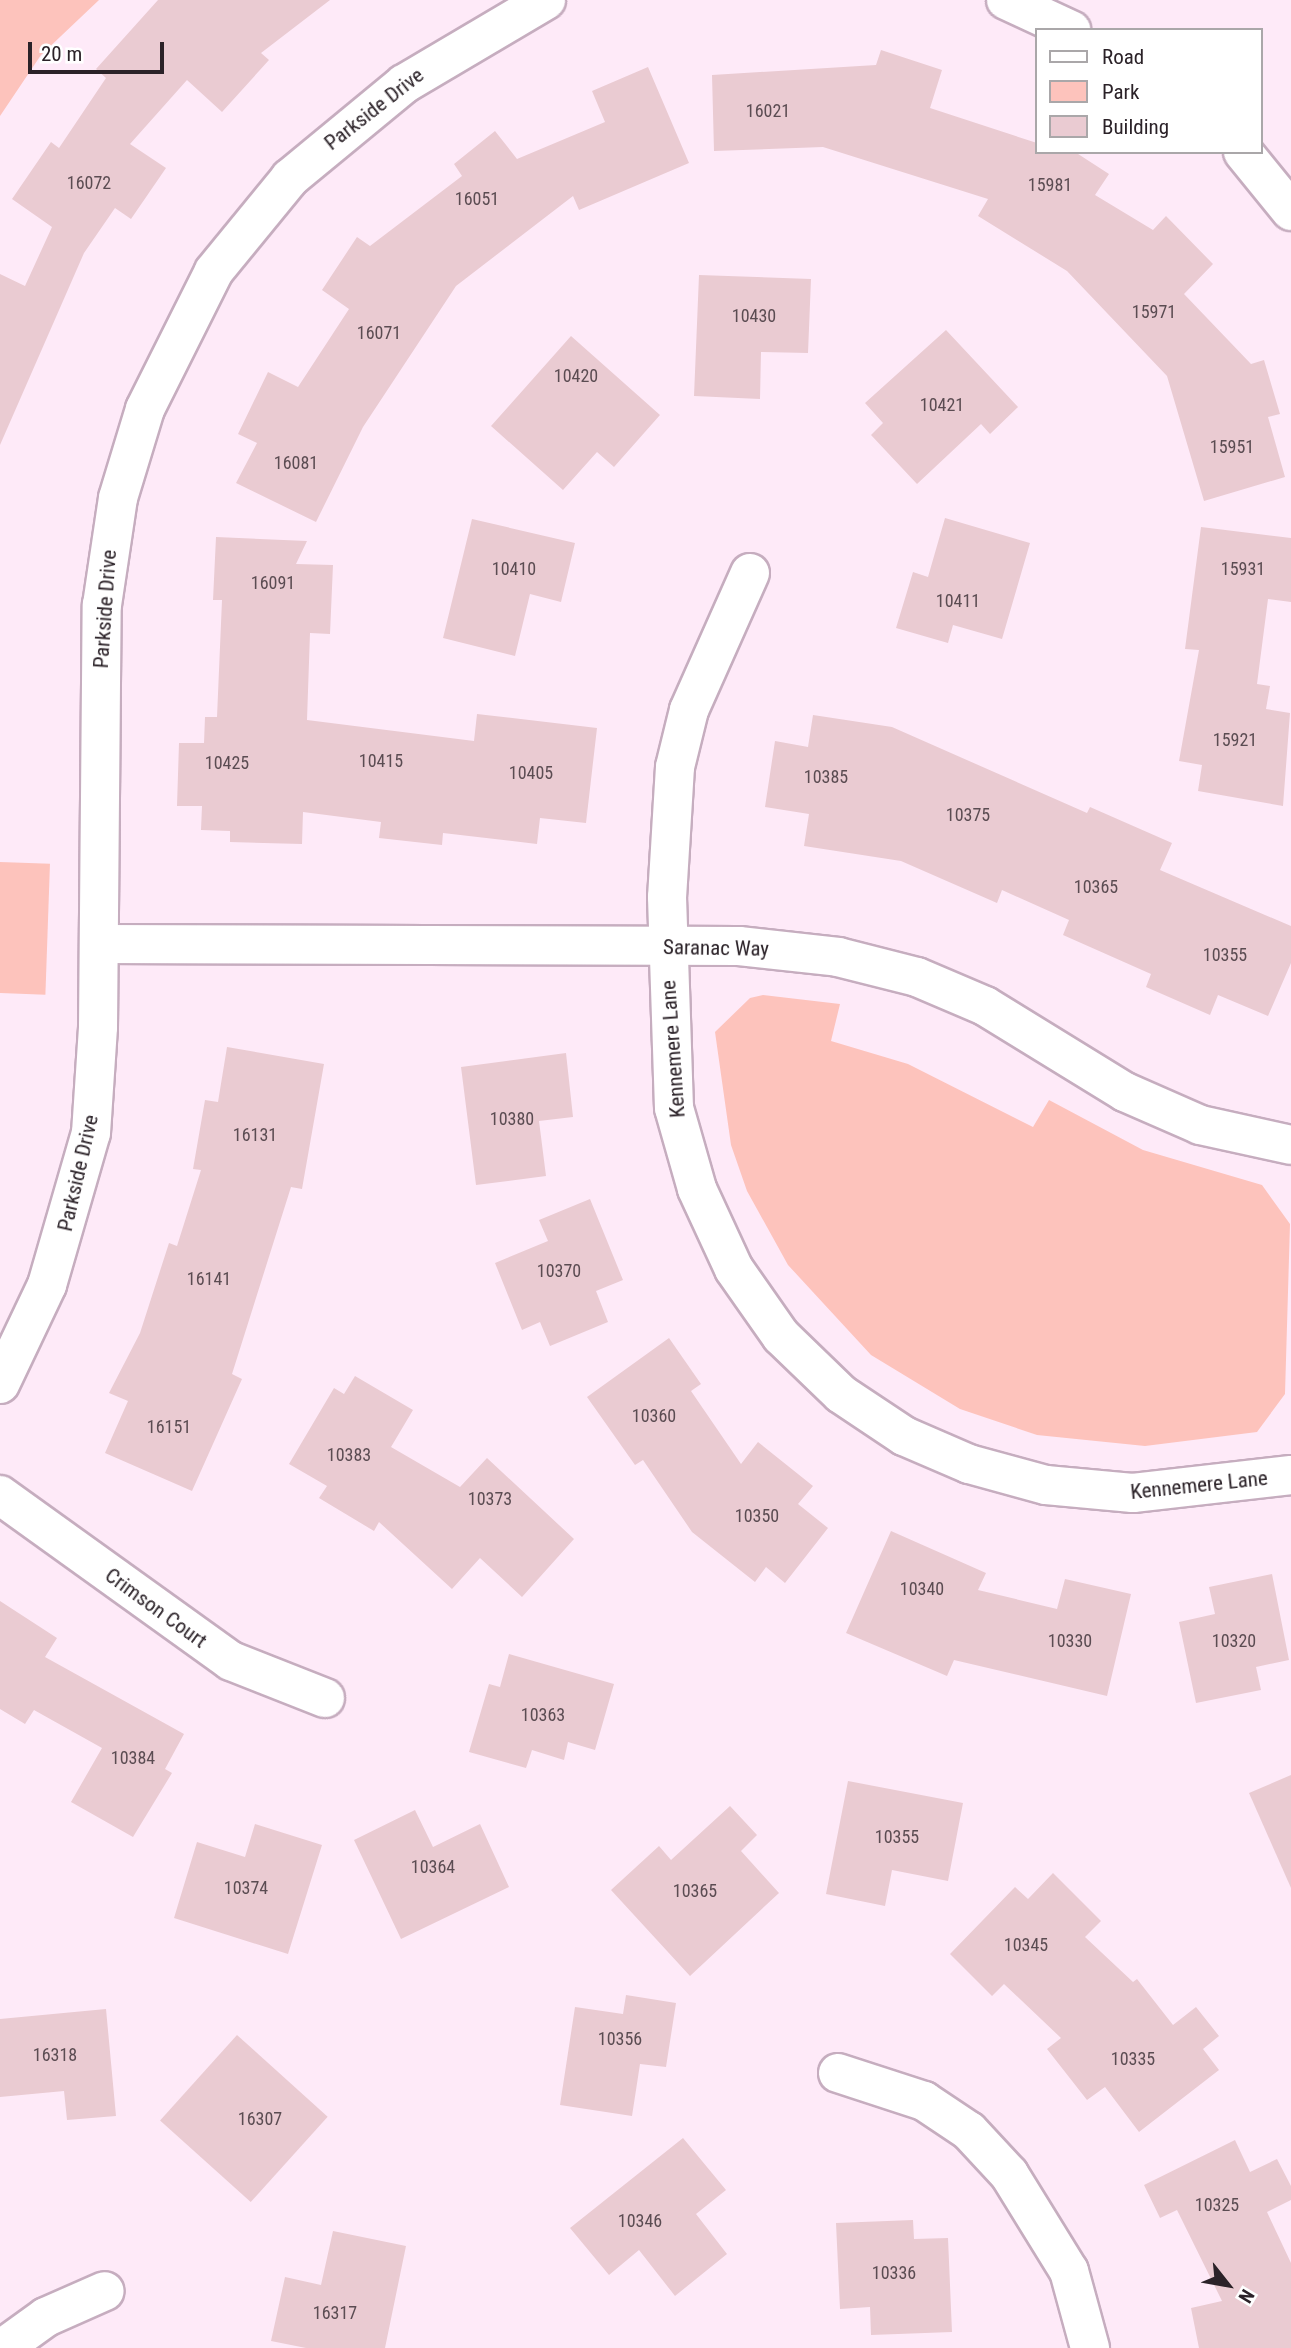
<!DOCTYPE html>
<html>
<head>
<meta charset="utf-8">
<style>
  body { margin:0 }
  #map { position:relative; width:1291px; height:2348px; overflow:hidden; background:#feeaf8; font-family:"Roboto Condensed",sans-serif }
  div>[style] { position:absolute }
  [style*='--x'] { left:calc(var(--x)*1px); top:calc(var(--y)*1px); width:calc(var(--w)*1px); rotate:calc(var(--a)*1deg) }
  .green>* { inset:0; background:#fdc3bc; transform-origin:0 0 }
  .building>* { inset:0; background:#eacbd2; transform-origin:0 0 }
  .roads { filter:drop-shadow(2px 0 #c6adbf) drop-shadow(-2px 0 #c6adbf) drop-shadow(0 2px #c6adbf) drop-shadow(0 -2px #c6adbf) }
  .minor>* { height:38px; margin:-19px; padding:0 19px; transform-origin:19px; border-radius:19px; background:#fff }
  span { translate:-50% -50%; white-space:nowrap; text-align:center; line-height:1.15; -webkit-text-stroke:5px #fff; paint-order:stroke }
  .number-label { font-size:18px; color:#5b4c52 }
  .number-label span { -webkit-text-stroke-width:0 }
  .street-label { font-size:21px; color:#2b2228 }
  .legend { position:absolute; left:1035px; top:28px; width:228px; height:126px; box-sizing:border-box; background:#fff; border:2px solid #aaa7a9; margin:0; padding:9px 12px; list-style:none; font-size:21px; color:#2b2228 }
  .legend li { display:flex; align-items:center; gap:14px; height:35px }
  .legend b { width:35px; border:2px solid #aaa7a9 }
  .north { position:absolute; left:1193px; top:2250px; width:70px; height:70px; -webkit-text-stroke:5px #fff; paint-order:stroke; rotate:121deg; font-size:19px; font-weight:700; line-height:28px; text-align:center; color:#2b2228 }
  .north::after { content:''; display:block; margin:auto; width:24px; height:32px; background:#2b2228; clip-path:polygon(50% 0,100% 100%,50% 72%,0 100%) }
  .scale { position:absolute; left:28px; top:42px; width:136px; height:32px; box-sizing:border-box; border:4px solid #2b2228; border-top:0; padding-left:9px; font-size:21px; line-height:24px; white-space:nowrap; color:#2b2228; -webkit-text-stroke:5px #fff; paint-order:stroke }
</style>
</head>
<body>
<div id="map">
  <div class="green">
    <div style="clip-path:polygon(0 0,99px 0,41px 55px,0 116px)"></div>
    <div style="left:0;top:862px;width:50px;height:131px;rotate:2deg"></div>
    <div style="clip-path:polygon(763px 995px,840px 1004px,831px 1041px,908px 1064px,1033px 1127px,1049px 1100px,1143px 1150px,1262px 1185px,1290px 1224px,1285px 1394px,1257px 1432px,1145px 1446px,1037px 1435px,960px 1409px,871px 1355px,788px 1265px,747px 1191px,731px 1145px,715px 1032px,750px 998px)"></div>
  </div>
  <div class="building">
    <div style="clip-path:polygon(158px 0,330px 0,261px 53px,269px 60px,222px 112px,187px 80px,130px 144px,166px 168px,131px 219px,115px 208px,84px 253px,0 445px,0 274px,25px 286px,52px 227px,12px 199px,51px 142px,59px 148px,106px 78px,96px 69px)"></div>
    <div style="clip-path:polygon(881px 50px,942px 70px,930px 108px,1037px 143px,1037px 152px,1075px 152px,1109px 174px,1095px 195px,1153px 230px,1166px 216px,1213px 264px,1184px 294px,1251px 364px,1264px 360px,1280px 414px,1268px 417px,1285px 477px,1204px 501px,1167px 376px,1067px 271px,978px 216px,988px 199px,823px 147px,714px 151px,712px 75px,876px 65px)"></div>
    <div style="clip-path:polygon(648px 67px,689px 163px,579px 210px,573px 196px,456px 286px,363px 427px,316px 522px,236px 483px,257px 443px,238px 434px,268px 372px,298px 387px,349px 309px,322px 290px,357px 237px,370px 246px,462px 176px,454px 164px,495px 131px,517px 159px,605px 122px,592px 91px)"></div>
    <div style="clip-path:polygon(699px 275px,811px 279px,808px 353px,761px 352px,760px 399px,694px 396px)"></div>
    <div style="clip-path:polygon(946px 330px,1018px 407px,990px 434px,981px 424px,917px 484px,871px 435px,883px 423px,865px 403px)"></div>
    <div style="clip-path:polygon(571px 336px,660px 415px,614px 467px,597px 452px,563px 490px,491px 426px)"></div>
    <div style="clip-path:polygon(945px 518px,1030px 543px,1002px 639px,953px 625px,948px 643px,896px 628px,913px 572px,928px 577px)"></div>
    <div style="clip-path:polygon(472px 519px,575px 543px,561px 602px,530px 594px,515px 656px,443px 638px)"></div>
    <div style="clip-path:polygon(1201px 527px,1291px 538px,1291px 602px,1268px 599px,1257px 684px,1270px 686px,1266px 709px,1290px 713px,1283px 806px,1198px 791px,1202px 765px,1179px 761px,1199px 650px,1185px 649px)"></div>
    <div style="clip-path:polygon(216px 537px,307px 541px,296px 564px,333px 565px,330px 634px,310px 633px,307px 720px,474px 741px,477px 714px,597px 728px,586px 823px,540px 818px,537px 844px,443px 833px,442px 845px,379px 838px,381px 822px,303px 812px,302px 844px,230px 842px,230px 831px,201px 830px,202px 806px,177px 806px,179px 743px,204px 743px,205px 717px,217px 717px,222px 600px,213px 600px)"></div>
    <div style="clip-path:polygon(813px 715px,892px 727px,1087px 813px,1090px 807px,1172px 843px,1160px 870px,1291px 926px,1291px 963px,1268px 1016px,1218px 995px,1210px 1015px,1146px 987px,1151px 974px,1063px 935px,1069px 920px,1002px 890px,997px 903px,901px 861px,804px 846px,809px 814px,765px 807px,775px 741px,808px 747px)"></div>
    <div style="clip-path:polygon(227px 1047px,324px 1064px,302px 1189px,291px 1187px,232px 1374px,242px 1379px,192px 1491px,105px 1453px,128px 1401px,109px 1393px,140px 1333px,169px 1243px,177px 1246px,201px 1170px,193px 1169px,205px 1100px,218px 1102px)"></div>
    <div style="clip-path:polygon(566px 1053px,573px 1117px,539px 1121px,546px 1176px,476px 1185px,461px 1067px)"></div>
    <div style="clip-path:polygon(590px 1199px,623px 1280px,596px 1291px,608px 1322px,550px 1346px,540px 1322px,522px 1330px,495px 1263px,548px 1241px,539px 1220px)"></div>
    <div style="clip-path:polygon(669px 1338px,701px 1384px,691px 1391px,741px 1464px,758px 1442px,813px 1486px,798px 1504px,828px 1528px,785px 1583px,766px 1567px,755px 1582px,692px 1532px,643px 1460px,635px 1465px,587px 1397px)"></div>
    <div style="clip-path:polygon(355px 1376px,413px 1410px,391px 1447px,460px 1487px,487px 1458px,574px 1539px,522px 1597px,480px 1558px,452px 1589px,379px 1522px,374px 1531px,319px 1498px,327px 1486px,289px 1464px,334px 1388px,344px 1394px)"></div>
    <div style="clip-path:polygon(891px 1531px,986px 1573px,978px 1590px,1057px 1609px,1065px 1579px,1131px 1594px,1107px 1696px,954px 1660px,947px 1676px,846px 1633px)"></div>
    <div style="clip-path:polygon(1272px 1574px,1289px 1660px,1256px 1667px,1261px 1690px,1196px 1703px,1179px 1622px,1215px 1614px,1209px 1587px)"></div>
    <div style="clip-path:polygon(0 1601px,57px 1638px,45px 1657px,184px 1734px,165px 1769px,172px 1773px,133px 1837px,71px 1802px,102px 1748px,34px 1710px,25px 1724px,0 1709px)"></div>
    <div style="clip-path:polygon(509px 1654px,614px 1684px,595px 1750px,568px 1742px,564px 1760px,532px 1750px,526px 1768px,469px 1752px,489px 1684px,500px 1687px)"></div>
    <div style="clip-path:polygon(1291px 1775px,1291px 1888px,1249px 1793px)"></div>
    <div style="clip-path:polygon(848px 1781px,963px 1803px,948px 1881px,892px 1870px,885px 1906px,826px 1894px)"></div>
    <div style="clip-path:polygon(730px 1806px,757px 1835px,741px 1851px,779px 1893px,690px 1976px,611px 1890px,659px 1846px,671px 1860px)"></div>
    <div style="clip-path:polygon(415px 1810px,433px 1847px,480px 1824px,509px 1887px,401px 1939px,354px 1840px)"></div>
    <div style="clip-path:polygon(255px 1824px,322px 1845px,288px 1954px,174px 1918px,197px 1842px,245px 1857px)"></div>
    <div style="clip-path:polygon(1053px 1873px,1101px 1921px,1085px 1937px,1133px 1982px,1137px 1979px,1173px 2025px,1196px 2007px,1219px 2036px,1203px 2049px,1219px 2070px,1139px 2132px,1105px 2087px,1087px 2100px,1047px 2049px,1061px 2038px,1004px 1984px,992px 1996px,950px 1954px,1015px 1887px,1028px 1899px)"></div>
    <div style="clip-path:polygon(626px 1995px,676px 2003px,666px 2067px,640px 2064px,632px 2116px,560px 2105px,575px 2007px,623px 2014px)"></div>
    <div style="clip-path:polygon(106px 2009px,116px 2116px,67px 2120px,64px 2091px,0 2097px,0 2019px)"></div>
    <div style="left:237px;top:2035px;width:122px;height:115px;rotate:42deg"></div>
    <div style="clip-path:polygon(683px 2138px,726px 2190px,696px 2214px,727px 2254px,675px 2296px,639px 2250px,609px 2275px,570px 2228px)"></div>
    <div style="clip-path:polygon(1235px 2140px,1250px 2172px,1277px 2159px,1291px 2186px,1291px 2200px,1267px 2212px,1291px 2263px,1291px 2348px,1199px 2348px,1191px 2308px,1222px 2301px,1177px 2210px,1160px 2218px,1144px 2185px)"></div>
    <div style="clip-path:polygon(913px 2220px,914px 2239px,948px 2238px,952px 2332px,871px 2335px,870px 2307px,840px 2309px,836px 2223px)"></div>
    <div style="clip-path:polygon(333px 2231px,406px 2246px,385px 2348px,306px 2348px,271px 2341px,285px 2277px,321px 2285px)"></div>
  </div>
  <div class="roads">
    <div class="minor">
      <div style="--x:1006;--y:0;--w:72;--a:24.8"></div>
      <div style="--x:1243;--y:152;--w:76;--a:50.9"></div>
      <div style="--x:750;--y:573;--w:150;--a:114"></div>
      <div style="--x:689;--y:710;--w:59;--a:103.8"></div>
      <div style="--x:675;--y:767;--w:130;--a:93.5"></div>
      <div style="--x:667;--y:897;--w:211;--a:88.1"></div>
      <div style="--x:674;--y:1108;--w:84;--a:74.1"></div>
      <div style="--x:697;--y:1189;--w:88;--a:65.2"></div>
      <div style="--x:734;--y:1269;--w:82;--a:55"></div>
      <div style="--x:781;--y:1336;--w:83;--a:44"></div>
      <div style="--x:841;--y:1394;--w:76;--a:33.7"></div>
      <div style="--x:904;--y:1436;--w:71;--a:23.3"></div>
      <div style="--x:969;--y:1464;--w:80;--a:15.3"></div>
      <div style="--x:1046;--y:1485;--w:87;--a:5.3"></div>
      <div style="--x:1133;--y:1493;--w:159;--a:-6.5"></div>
      <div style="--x:99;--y:944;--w:640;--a:0.18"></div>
      <div style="--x:739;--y:946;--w:100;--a:6.3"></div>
      <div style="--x:838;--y:957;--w:81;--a:14.2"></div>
      <div style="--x:917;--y:977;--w:74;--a:23.1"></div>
      <div style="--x:985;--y:1006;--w:164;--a:31.6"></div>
      <div style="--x:1125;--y:1092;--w:82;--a:23.7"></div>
      <div style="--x:1200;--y:1125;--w:93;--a:12.4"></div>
      <div style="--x:0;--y:1384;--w:110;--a:-64.6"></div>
      <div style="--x:47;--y:1285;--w:158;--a:-73.9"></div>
      <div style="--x:91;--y:1133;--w:106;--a:-86.2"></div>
      <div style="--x:98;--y:1027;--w:422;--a:-89.5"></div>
      <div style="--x:102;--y:605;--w:108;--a:-81.5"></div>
      <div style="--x:118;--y:498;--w:93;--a:-73.1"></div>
      <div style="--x:145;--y:409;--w:154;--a:-63.4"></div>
      <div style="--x:214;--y:271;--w:120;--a:-50.7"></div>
      <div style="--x:290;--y:178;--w:148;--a:-39.5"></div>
      <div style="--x:404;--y:84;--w:165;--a:-30.6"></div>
      <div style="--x:0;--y:1495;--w:284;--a:35.7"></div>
      <div style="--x:231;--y:1661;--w:101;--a:21.5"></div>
      <div style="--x:838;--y:2073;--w:90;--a:18"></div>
      <div style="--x:924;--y:2101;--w:54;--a:33.7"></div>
      <div style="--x:969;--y:2131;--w:59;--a:47.1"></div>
      <div style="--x:1009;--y:2174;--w:114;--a:58.3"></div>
      <div style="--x:1069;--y:2271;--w:80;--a:74.7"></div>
      <div style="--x:3;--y:2348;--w:53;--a:-35.8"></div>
      <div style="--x:46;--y:2317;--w:64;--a:-23.8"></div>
    </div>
  </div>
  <div class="number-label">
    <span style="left:768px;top:111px">16021</span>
    <span style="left:89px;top:183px">16072</span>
    <span style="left:1050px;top:185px">15981</span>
    <span style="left:477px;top:199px">16051</span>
    <span style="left:1154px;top:312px">15971</span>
    <span style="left:754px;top:316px">10430</span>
    <span style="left:379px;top:333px">16071</span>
    <span style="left:576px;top:376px">10420</span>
    <span style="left:942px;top:405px">10421</span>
    <span style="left:1232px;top:447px">15951</span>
    <span style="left:296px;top:463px">16081</span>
    <span style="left:514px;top:569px">10410</span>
    <span style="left:1243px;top:569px">15931</span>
    <span style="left:273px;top:583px">16091</span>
    <span style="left:958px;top:601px">10411</span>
    <span style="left:1235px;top:740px">15921</span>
    <span style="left:381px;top:761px">10415</span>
    <span style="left:227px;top:763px">10425</span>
    <span style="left:531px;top:773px">10405</span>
    <span style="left:826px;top:777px">10385</span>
    <span style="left:968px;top:815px">10375</span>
    <span style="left:1096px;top:887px">10365</span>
    <span style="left:1225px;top:955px">10355</span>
    <span style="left:512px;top:1119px">10380</span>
    <span style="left:255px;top:1135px">16131</span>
    <span style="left:559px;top:1271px">10370</span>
    <span style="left:209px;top:1279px">16141</span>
    <span style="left:654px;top:1416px">10360</span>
    <span style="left:169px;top:1427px">16151</span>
    <span style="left:349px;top:1455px">10383</span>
    <span style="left:490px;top:1499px">10373</span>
    <span style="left:757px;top:1516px">10350</span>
    <span style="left:922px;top:1589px">10340</span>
    <span style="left:1070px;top:1641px">10330</span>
    <span style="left:1234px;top:1641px">10320</span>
    <span style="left:543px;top:1715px">10363</span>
    <span style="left:133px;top:1758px">10384</span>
    <span style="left:897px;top:1837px">10355</span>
    <span style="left:433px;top:1867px">10364</span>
    <span style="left:246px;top:1888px">10374</span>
    <span style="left:695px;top:1891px">10365</span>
    <span style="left:1026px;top:1945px">10345</span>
    <span style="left:620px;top:2039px">10356</span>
    <span style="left:55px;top:2055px">16318</span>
    <span style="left:1133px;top:2059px">10335</span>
    <span style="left:260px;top:2119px">16307</span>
    <span style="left:1217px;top:2205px">10325</span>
    <span style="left:640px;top:2221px">10346</span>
    <span style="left:894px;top:2273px">10336</span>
    <span style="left:335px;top:2313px">16317</span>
  </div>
  <div class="street-label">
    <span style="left:374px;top:109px;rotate:-38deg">Parkside Drive</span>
    <span style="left:105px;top:609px;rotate:-86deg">Parkside Drive</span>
    <span style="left:716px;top:948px;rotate:1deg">Saranac Way</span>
    <span style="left:673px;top:1049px;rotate:-94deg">Kennemere Lane</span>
    <span style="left:78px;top:1173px;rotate:-77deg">Parkside Drive</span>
    <span style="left:1199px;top:1485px;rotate:-6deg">Kennemere Lane</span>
    <span style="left:156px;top:1608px;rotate:36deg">Crimson Court</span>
  </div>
  <ul class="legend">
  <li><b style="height:9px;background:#fff"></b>Road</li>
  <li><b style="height:19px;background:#fdc3bc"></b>Park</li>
  <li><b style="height:19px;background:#eacbd2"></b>Building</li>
  </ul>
  <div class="north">N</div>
  <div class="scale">20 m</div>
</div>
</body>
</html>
